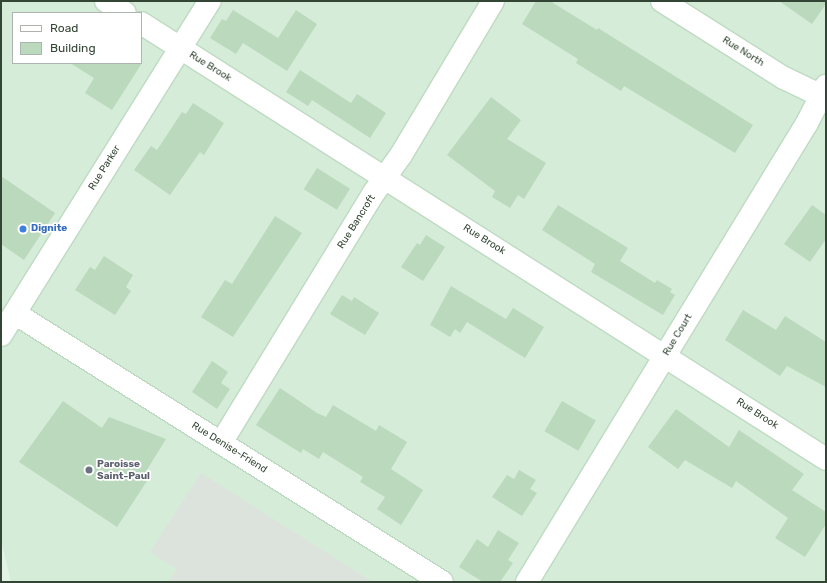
<!DOCTYPE html>
<html>
<head>
<meta charset="utf-8">
<style>
  body { margin:0 }
  #map { position:relative; width:827px; height:583px; overflow:hidden; background:#e3f3e6; font-family:Rubik,sans-serif }
  div>[style] { position:absolute }
  [style*='--x'] { left:calc(var(--x)*1px); top:calc(var(--y)*1px); width:calc(var(--w)*1px); rotate:calc(var(--a)*1deg) }
  .residential>* { inset:0; background:#d5ecd8 }
  .parking>* { inset:0; background:#dce3dd }
  .building>* { inset:0; background:#bbd9bc; transform-origin:0 0 }
  .roads { filter:drop-shadow(1px 0 #bfdac2) drop-shadow(-1px 0 #bfdac2) drop-shadow(0 1px #bfdac2) drop-shadow(0 -1px #bfdac2) }
  .minor>* { height:22px; margin:-11px; padding:0 11px; transform-origin:11px; border-radius:11px; background:#fff }
  .dots>* { width:11px; height:11px; translate:-50% -50%; box-sizing:border-box; border:2px solid #fff; border-radius:50% }
  span { translate:-50% -50%; white-space:nowrap; text-align:center; line-height:1.15; -webkit-text-stroke:3.5px #fff; paint-order:stroke }
  .street-label { font-size:10px; color:#334534 }
  .shop-label { font-size:10px; color:#366cbe; font-weight:700 }
  .left { translate:0 -50%; text-align:left }
  .worship-label { font-size:10px; color:#5b616d; font-weight:700 }
  .frame { position:absolute; inset:0; border:2px solid #334534; pointer-events:none }
  .legend { position:absolute; left:12px; top:12px; width:130px; height:52px; box-sizing:border-box; background:#fff; border:1px solid #adb5ae; margin:0; padding:5px 7px; list-style:none; font-size:12px; color:#334534 }
  .legend li { display:flex; align-items:center; gap:8px; height:20px }
  .legend b { width:20px; border:1px solid #adb5ae }
</style>
</head>
<body>
<div id="map">
  <div class="residential">
    <div style="clip-path:polygon(evenodd,1px 1px,826px 1px,826px 582px,11px 582px,1px 540px,1px 1px,13px 13px,141px 13px,141px 63px,13px 63px,13px 13px)"></div>
  </div>
  <div class="parking">
    <div style="clip-path:polygon(201px 473px,373px 582px,168px 582px,177px 569px,150px 552px)"></div>
  </div>
  <div class="building">
    <div style="clip-path:polygon(536px 1px,550px 1px,597px 30px,598px 28px,753px 125px,735px 153px,624px 86px,621px 91px,576px 63px,578px 59px,522px 24px)"></div>
    <div style="clip-path:polygon(779px 1px,826px 1px,826px 4px,812px 24px)"></div>
    <div style="clip-path:polygon(233px 10px,278px 38px,296px 10px,317px 24px,287px 71px,243px 43px,236px 54px,210px 38px,222px 19px,226px 21px)"></div>
    <div style="clip-path:polygon(70px 63px,142px 63px,112px 110px,85px 93px,94px 78px)"></div>
    <div style="clip-path:polygon(300px 70px,351px 103px,357px 94px,386px 113px,370px 138px,312px 100px,308px 106px,286px 92px)"></div>
    <div style="clip-path:polygon(491px 97px,521px 120px,507px 139px,546px 163px,524px 199px,518px 195px,510px 208px,492px 197px,495px 191px,447px 155px)"></div>
    <div style="clip-path:polygon(193px 103px,224px 123px,204px 155px,200px 152px,170px 195px,134px 170px,151px 146px,157px 150px,182px 112px,186px 114px)"></div>
    <div style="left:317px;top:168px;width:39px;height:25px;rotate:32deg"></div>
    <div style="clip-path:polygon(1px 176px,55px 213px,24px 260px,1px 244px)"></div>
    <div style="clip-path:polygon(558px 205px,628px 248px,620px 261px,655px 283px,657px 280px,672px 289px,670px 292px,675px 295px,663px 315px,591px 272px,595px 264px,542px 230px)"></div>
    <div style="clip-path:polygon(812px 205px,826px 215px,826px 239px,810px 262px,784px 244px)"></div>
    <div style="clip-path:polygon(275px 216px,302px 233px,233px 337px,201px 317px,225px 280px,232px 284px)"></div>
    <div style="clip-path:polygon(426px 235px,445px 247px,423px 281px,401px 267px,417px 243px,420px 245px)"></div>
    <div style="clip-path:polygon(104px 256px,133px 275px,126px 287px,131px 291px,115px 315px,75px 290px,90px 267px,95px 270px)"></div>
    <div style="clip-path:polygon(451px 286px,506px 319px,513px 308px,544px 327px,525px 358px,467px 322px,460px 333px,455px 329px,450px 337px,430px 325px)"></div>
    <div style="clip-path:polygon(342px 295px,352px 301px,354px 297px,379px 313px,365px 335px,330px 314px)"></div>
    <div style="clip-path:polygon(743px 310px,776px 330px,785px 316px,826px 342px,826px 387px,787px 366px,780px 376px,725px 340px)"></div>
    <div style="clip-path:polygon(212px 361px,228px 372px,221px 383px,230px 389px,217px 409px,192px 392px)"></div>
    <div style="clip-path:polygon(280px 388px,317px 413px,326px 417px,333px 405px,376px 431px,379px 425px,407px 442px,391px 469px,423px 490px,401px 525px,377px 509px,385px 497px,360px 482px,363px 477px,323px 452px,319px 459px,303px 449px,301px 453px,256px 425px)"></div>
    <div style="clip-path:polygon(63px 401px,102px 428px,109px 417px,166px 439px,142px 478px,147px 481px,117px 527px,19px 462px)"></div>
    <div style="left:562px;top:401px;width:39px;height:35px;rotate:30deg"></div>
    <div style="clip-path:polygon(676px 409px,729px 447px,739px 430px,804px 474px,792px 490px,826px 512px,826px 524px,805px 557px,775px 538px,788px 518px,736px 481px,732px 488px,685px 460px,678px 469px,648px 447px)"></div>
    <div style="clip-path:polygon(519px 470px,536px 480px,530px 489px,537px 493px,522px 516px,492px 497px,507px 475px,514px 479px)"></div>
    <div style="clip-path:polygon(498px 530px,519px 543px,508px 560px,513px 563px,500px 582px,483px 582px,459px 567px,477px 539px,488px 547px)"></div>
  </div>
  <div class="roads">
    <div class="minor">
      <div style="--x:106;--y:1;--w:22;--a:32"></div>
      <div style="--x:662;--y:1;--w:144;--a:32.3"></div>
      <div style="--x:784;--y:78;--w:47;--a:25.5"></div>
      <div style="--x:141;--y:23;--w:812;--a:32.48"></div>
      <div style="--x:16;--y:314;--w:503;--a:32.17"></div>
      <div style="--x:1;--y:335;--w:394;--a:-58"></div>
      <div style="--x:221;--y:443;--w:292;--a:-58.6"></div>
      <div style="--x:373;--y:194;--w:48;--a:-54.3"></div>
      <div style="--x:401;--y:155;--w:179;--a:-59.1"></div>
      <div style="--x:527;--y:582;--w:538;--a:-58.62"></div>
      <div style="--x:807;--y:123;--w:42;--a:-62.8"></div>
    </div>
  </div>
  <div class="dots">
    <div style="left:23px;top:229px;background:#3f7fe0"></div>
    <div style="left:89px;top:470px;background:#6b7280"></div>
  </div>
  <div class="street-label">
    <span style="left:743px;top:52px;rotate:32deg">Rue North</span>
    <span style="left:210px;top:67px;rotate:32deg">Rue Brook</span>
    <span style="left:105px;top:168px;rotate:-58deg">Rue Parker</span>
    <span style="left:357px;top:222px;rotate:-58deg">Rue Bancroft</span>
    <span style="left:484px;top:240px;rotate:32deg">Rue Brook</span>
    <span style="left:678px;top:335px;rotate:-59deg">Rue Court</span>
    <span style="left:757px;top:414px;rotate:33deg">Rue Brook</span>
    <span style="left:229px;top:448px;rotate:32deg">Rue Denise-Friend</span>
  </div>
  <div class="shop-label">
    <span class="left" style="left:31px;top:229px">Dignite</span>
  </div>
  <div class="worship-label">
    <span class="left" style="left:97px;top:470px">Paroisse<br>Saint-Paul</span>
  </div>
  <div class="frame"></div>
  <ul class="legend">
  <li><b style="height:5px;background:#fff"></b>Road</li>
  <li><b style="height:11px;background:#bbd9bc"></b>Building</li>
  </ul>
</div>
</body>
</html>
